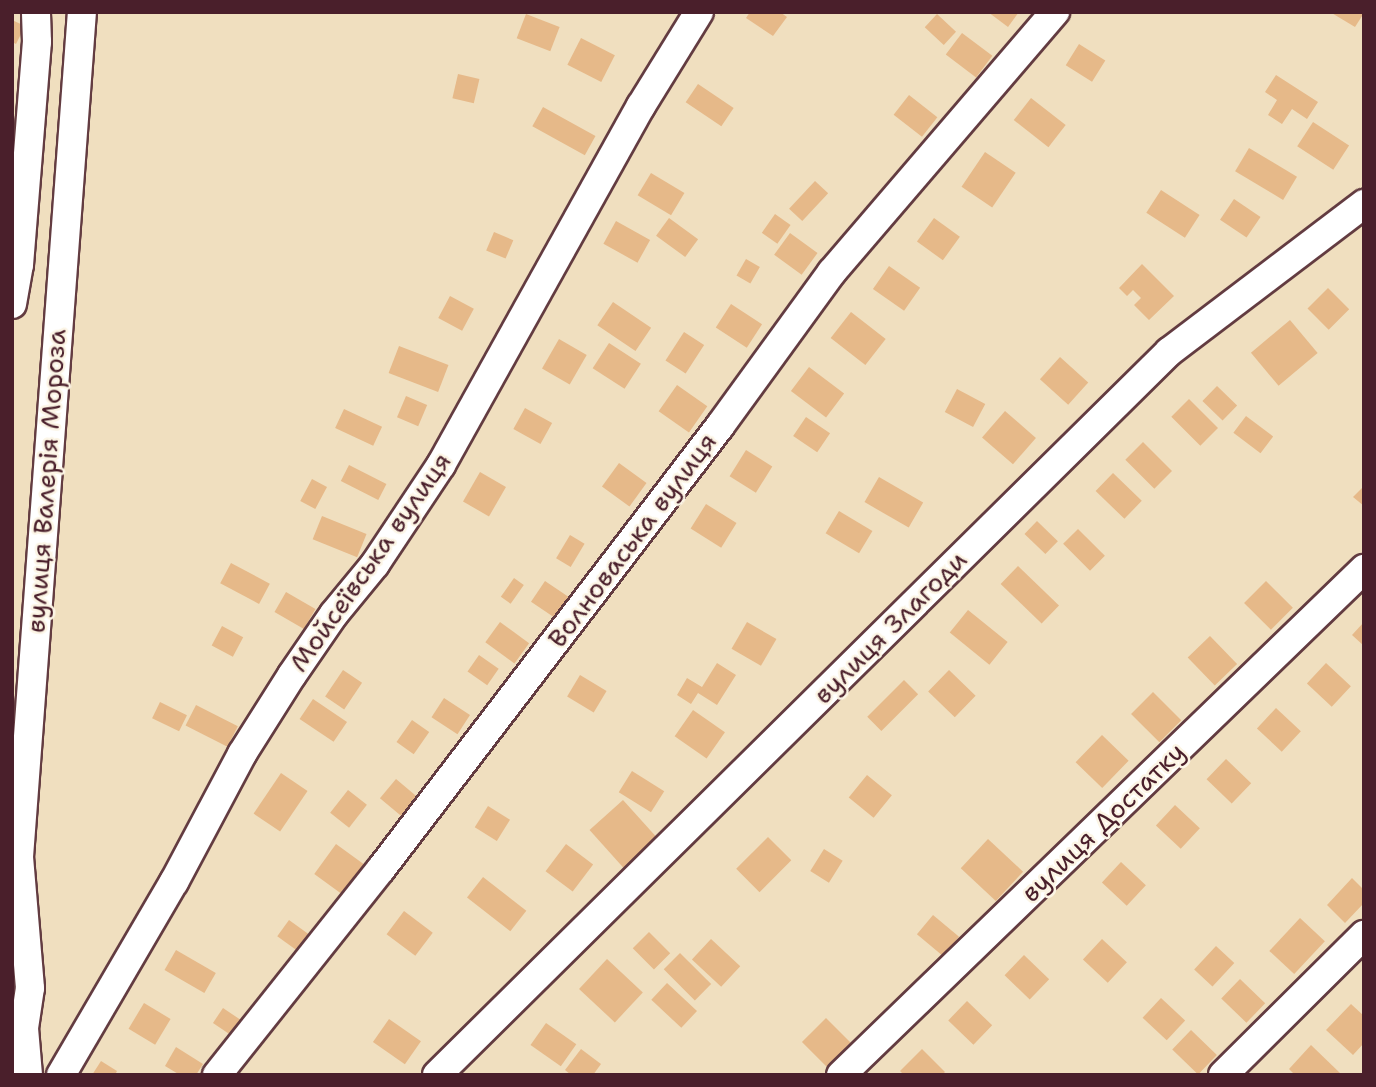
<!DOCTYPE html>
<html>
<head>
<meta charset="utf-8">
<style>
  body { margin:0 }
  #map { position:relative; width:1376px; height:1087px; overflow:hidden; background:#f0dfbf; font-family:"Shantell Sans",sans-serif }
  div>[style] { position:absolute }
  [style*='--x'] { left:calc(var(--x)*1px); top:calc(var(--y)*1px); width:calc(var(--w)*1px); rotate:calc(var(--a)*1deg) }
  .building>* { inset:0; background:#e6b989; transform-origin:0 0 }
  .roads { filter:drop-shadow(2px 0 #633c41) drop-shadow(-2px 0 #633c41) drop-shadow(0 2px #633c41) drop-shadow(0 -2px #633c41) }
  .minor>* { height:28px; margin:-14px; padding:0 14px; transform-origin:14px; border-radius:14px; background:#fff }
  span { translate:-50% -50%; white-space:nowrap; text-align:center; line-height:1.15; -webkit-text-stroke:5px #fcf5e5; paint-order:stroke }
  .street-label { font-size:26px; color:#4a1f2b }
  .frame { position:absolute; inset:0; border:14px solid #4a1f2b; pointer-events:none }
</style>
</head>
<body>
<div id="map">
  <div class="building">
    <div style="clip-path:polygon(750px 12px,780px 12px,787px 17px,773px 36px,746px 18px)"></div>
    <div style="clip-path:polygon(988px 12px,1019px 12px,1008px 27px)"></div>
    <div style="clip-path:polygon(1330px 12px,1364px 12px,1364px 13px,1355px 27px)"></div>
    <div style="left:526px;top:14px;width:36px;height:26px;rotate:21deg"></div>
    <div style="left:937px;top:14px;width:26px;height:18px;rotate:43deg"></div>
    <div style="clip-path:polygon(12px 20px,25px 26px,16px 44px,12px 42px)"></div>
    <div style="left:962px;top:33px;width:38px;height:27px;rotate:37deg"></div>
    <div style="left:581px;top:38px;width:38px;height:30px;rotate:27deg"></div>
    <div style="left:1079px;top:44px;width:31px;height:25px;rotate:32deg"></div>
    <div style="left:458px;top:74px;width:22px;height:25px;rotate:13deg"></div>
    <div style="clip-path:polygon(1276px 75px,1318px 102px,1307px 119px,1292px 109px,1282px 124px,1268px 115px,1277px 100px,1265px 92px)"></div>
    <div style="left:698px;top:84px;width:43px;height:22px;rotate:34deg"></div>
    <div style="left:909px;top:95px;width:36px;height:25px;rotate:38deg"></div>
    <div style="left:1031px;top:98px;width:44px;height:28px;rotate:38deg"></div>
    <div style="left:543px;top:107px;width:60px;height:22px;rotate:29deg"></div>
    <div style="left:1313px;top:122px;width:43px;height:29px;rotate:33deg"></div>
    <div style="left:1249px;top:148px;width:56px;height:27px;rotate:31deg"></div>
    <div style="left:985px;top:152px;width:37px;height:42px;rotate:34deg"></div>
    <div style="left:651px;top:173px;width:39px;height:26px;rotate:31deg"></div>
    <div style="left:815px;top:181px;width:18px;height:38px;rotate:43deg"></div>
    <div style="left:1161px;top:190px;width:46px;height:27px;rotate:33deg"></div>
    <div style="left:1234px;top:199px;width:32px;height:25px;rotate:34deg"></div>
    <div style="left:775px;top:214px;width:19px;height:23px;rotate:35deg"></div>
    <div style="left:669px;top:218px;width:36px;height:22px;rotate:36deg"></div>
    <div style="left:934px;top:218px;width:32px;height:29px;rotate:36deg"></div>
    <div style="left:616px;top:221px;width:39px;height:26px;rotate:29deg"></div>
    <div style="left:494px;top:232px;width:21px;height:20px;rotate:23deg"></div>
    <div style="left:790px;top:233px;width:34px;height:27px;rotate:36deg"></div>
    <div style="left:746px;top:259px;width:16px;height:19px;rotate:30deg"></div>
    <div style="clip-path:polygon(1142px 264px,1174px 296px,1149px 320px,1134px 305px,1141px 298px,1133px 290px,1127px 296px,1119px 288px)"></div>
    <div style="left:889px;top:266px;width:38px;height:28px;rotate:35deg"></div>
    <div style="left:1328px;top:288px;width:30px;height:29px;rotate:45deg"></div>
    <div style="left:450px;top:296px;width:27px;height:25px;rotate:28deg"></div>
    <div style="left:613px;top:302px;width:46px;height:28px;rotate:34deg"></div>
    <div style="left:731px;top:304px;width:37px;height:28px;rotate:33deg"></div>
    <div style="left:851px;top:312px;width:44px;height:33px;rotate:38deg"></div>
    <div style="left:1290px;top:320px;width:43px;height:51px;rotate:50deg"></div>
    <div style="left:684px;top:332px;width:24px;height:34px;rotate:33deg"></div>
    <div style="left:559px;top:339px;width:32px;height:34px;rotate:30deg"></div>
    <div style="left:609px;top:343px;width:38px;height:30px;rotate:33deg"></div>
    <div style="left:399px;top:346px;width:53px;height:29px;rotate:21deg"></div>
    <div style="left:1060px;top:357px;width:38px;height:30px;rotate:42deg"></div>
    <div style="left:809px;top:367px;width:44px;height:30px;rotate:37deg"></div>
    <div style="left:677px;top:385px;width:37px;height:32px;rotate:35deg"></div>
    <div style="left:1217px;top:386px;width:28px;height:21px;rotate:44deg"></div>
    <div style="left:957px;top:389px;width:32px;height:26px;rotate:28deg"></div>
    <div style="left:406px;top:396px;width:23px;height:23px;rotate:23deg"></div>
    <div style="left:1189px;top:399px;width:41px;height:25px;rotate:45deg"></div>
    <div style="left:525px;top:408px;width:31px;height:24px;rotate:29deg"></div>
    <div style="left:344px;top:409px;width:42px;height:21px;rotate:25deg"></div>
    <div style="left:1005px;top:411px;width:41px;height:35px;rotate:41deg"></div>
    <div style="left:1246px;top:416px;width:34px;height:21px;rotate:37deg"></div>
    <div style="left:806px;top:417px;width:29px;height:23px;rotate:34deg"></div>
    <div style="left:1143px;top:442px;width:41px;height:25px;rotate:45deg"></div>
    <div style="left:746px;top:450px;width:31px;height:31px;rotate:32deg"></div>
    <div style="left:619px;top:463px;width:34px;height:29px;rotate:36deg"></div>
    <div style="left:349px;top:465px;width:42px;height:18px;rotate:27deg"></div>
    <div style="left:480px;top:472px;width:30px;height:34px;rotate:30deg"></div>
    <div style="left:1113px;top:473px;width:40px;height:25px;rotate:44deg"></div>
    <div style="left:879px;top:477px;width:51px;height:29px;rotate:30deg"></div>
    <div style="left:312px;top:479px;width:17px;height:25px;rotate:28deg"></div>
    <div style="clip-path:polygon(1364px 486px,1364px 506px,1353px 497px)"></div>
    <div style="left:706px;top:504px;width:36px;height:29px;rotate:32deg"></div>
    <div style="left:839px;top:511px;width:39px;height:26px;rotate:31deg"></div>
    <div style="left:322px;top:516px;width:48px;height:25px;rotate:22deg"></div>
    <div style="left:1037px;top:521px;width:29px;height:18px;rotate:44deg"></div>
    <div style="left:1078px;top:529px;width:38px;height:21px;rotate:45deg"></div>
    <div style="left:570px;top:535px;width:17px;height:27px;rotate:31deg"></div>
    <div style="left:231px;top:563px;width:44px;height:23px;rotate:28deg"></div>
    <div style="left:1018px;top:566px;width:57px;height:25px;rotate:44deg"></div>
    <div style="left:514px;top:578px;width:12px;height:23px;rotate:35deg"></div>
    <div style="left:545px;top:581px;width:34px;height:25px;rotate:34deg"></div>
    <div style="left:1266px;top:581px;width:38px;height:31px;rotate:45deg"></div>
    <div style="left:286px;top:592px;width:34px;height:23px;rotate:30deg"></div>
    <div style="left:968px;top:610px;width:51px;height:29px;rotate:39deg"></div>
    <div style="left:500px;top:622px;width:36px;height:25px;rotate:36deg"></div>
    <div style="left:747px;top:622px;width:34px;height:31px;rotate:30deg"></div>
    <div style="clip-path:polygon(1364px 622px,1364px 646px,1352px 635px)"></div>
    <div style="left:222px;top:626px;width:24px;height:22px;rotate:28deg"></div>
    <div style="left:1210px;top:636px;width:39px;height:31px;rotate:46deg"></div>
    <div style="left:479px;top:655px;width:24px;height:20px;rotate:35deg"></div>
    <div style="clip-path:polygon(717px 663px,736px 675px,717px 705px,698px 693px,691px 704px,677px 695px,687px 678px,702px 687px)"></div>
    <div style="left:1326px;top:663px;width:34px;height:28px;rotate:43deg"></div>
    <div style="left:343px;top:670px;width:23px;height:32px;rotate:34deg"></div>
    <div style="left:949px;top:670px;width:37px;height:30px;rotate:44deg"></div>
    <div style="left:580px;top:675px;width:31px;height:25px;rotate:31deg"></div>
    <div style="left:904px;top:680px;width:20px;height:52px;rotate:45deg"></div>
    <div style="left:1153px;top:692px;width:40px;height:31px;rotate:45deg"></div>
    <div style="left:444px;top:698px;width:31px;height:23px;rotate:33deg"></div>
    <div style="left:313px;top:699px;width:41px;height:24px;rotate:34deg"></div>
    <div style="left:160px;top:702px;width:30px;height:18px;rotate:26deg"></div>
    <div style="left:196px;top:705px;width:47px;height:23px;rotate:27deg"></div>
    <div style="left:1276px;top:708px;width:34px;height:28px;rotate:43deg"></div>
    <div style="left:693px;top:710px;width:39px;height:32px;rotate:35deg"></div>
    <div style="left:412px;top:720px;width:21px;height:27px;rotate:35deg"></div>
    <div style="left:1102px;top:735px;width:37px;height:38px;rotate:44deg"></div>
    <div style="left:1226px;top:759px;width:35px;height:28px;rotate:44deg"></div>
    <div style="left:632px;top:771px;width:38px;height:25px;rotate:32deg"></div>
    <div style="left:281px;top:773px;width:32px;height:49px;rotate:34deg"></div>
    <div style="left:867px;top:775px;width:32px;height:29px;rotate:39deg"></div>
    <div style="left:396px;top:779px;width:31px;height:25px;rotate:40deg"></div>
    <div style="left:348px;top:790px;width:24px;height:29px;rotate:38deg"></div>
    <div style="left:623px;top:800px;width:61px;height:45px;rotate:48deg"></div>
    <div style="left:1175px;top:805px;width:34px;height:28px;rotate:43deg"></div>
    <div style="left:488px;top:806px;width:26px;height:25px;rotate:32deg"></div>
    <div style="left:768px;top:837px;width:33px;height:45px;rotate:45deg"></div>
    <div style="left:988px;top:839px;width:48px;height:40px;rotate:43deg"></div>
    <div style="left:336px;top:844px;width:37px;height:37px;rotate:36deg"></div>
    <div style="left:566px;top:844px;width:34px;height:34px;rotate:37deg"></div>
    <div style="left:824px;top:849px;width:22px;height:26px;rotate:32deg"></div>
    <div style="left:1121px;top:862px;width:34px;height:28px;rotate:43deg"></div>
    <div style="left:483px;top:877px;width:55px;height:26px;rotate:38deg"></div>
    <div style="clip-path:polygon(1352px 878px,1364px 890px,1364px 903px,1345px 923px,1327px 905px)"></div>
    <div style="left:404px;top:911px;width:36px;height:29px;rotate:37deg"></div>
    <div style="left:933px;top:915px;width:34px;height:25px;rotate:40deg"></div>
    <div style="left:1300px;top:918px;width:34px;height:45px;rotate:43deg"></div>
    <div style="left:289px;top:920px;width:24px;height:20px;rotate:36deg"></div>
    <div style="left:649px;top:932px;width:30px;height:23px;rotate:45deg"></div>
    <div style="left:711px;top:939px;width:40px;height:28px;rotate:43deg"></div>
    <div style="left:1102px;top:939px;width:34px;height:28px;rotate:43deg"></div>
    <div style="left:1216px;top:946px;width:25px;height:32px;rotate:43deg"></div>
    <div style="left:176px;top:950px;width:46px;height:23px;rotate:30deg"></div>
    <div style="left:680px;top:953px;width:44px;height:23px;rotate:45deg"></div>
    <div style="left:1024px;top:955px;width:35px;height:28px;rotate:44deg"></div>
    <div style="left:607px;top:959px;width:49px;height:41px;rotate:43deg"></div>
    <div style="left:1240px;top:979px;width:35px;height:27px;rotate:44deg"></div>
    <div style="left:667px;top:983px;width:41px;height:23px;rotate:43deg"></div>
    <div style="left:1161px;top:998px;width:33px;height:27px;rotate:43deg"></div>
    <div style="left:967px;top:1001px;width:35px;height:27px;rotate:44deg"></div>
    <div style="left:144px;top:1003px;width:31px;height:30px;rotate:31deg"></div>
    <div style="clip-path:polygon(1351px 1004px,1364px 1016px,1364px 1043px,1353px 1055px,1326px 1030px)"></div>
    <div style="left:223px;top:1008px;width:22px;height:18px;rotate:34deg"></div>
    <div style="left:826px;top:1018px;width:35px;height:34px;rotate:45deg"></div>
    <div style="left:389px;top:1019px;width:39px;height:28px;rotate:35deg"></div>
    <div style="left:546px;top:1023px;width:37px;height:27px;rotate:35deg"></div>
    <div style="left:1191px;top:1030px;width:36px;height:27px;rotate:44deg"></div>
    <div style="clip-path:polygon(1311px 1045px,1340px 1073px,1338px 1075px,1295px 1075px,1289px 1069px)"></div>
    <div style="clip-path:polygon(176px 1047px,203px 1064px,196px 1075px,180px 1075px,165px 1066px)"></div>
    <div style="clip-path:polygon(581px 1049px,601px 1064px,593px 1075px,571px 1075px,565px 1070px)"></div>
    <div style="clip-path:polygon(922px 1049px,945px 1072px,942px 1075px,904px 1075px,900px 1071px)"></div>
    <div style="clip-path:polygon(101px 1061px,117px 1071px,115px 1075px,92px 1075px)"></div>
  </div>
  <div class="roads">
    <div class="minor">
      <div style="--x:12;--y:304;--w:40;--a:-80"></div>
      <div style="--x:19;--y:265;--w:224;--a:-85.4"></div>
      <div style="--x:37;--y:42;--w:30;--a:-92"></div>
      <div style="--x:28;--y:1075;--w:47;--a:-94.9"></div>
      <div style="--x:24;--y:1028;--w:40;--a:-81.5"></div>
      <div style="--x:30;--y:988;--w:131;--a:-94.8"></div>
      <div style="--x:19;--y:857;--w:847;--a:-85.74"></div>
      <div style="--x:61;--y:1075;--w:224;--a:-59.7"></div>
      <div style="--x:174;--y:882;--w:145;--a:-62"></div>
      <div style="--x:242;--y:754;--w:93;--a:-57.7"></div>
      <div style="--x:292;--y:675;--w:74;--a:-55.5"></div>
      <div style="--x:334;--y:614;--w:65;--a:-50.6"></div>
      <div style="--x:375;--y:564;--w:119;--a:-56.3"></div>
      <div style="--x:441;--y:465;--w:411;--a:-60.9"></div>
      <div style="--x:641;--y:106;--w:110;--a:-58.3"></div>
      <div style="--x:217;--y:1075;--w:263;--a:-51.5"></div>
      <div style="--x:381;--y:869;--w:558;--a:-52.58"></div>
      <div style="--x:720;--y:426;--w:190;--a:-54"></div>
      <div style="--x:832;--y:272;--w:343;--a:-49.4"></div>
      <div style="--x:437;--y:1075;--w:1029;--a:-44.65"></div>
      <div style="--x:1169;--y:352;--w:245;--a:-37.2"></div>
      <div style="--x:841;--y:1075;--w:728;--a:-44.05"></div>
      <div style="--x:1223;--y:1075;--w:199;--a:-44.8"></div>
    </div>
  </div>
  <div class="street-label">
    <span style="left:46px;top:481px;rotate:-86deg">вулиця Валерія Мороза</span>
    <span style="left:632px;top:540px;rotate:-53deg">Волноваська вулиця</span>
    <span style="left:370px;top:562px;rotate:-55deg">Мойсеївська вулиця</span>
    <span style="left:890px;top:627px;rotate:-45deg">вулиця Злагоди</span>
    <span style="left:1103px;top:822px;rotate:-44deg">вулиця Достатку</span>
  </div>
  <div class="frame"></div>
</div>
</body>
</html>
